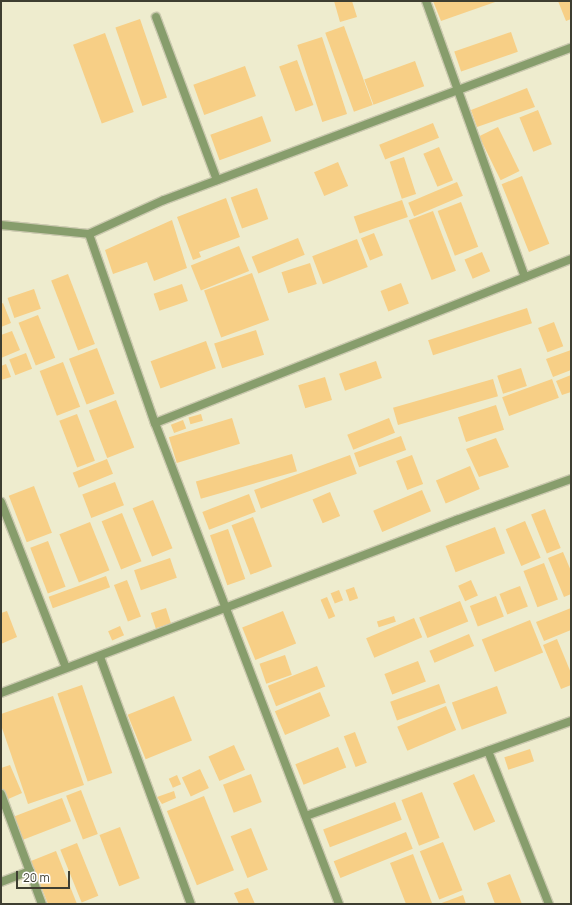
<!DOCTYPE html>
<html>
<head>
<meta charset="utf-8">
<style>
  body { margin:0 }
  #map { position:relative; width:572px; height:905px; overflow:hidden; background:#eeecce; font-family:Manrope,sans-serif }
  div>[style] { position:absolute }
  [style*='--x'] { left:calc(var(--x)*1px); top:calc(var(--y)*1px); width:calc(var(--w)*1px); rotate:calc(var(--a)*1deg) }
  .building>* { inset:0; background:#f7cf86; transform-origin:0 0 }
  .roads { filter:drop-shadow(1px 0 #cbc9af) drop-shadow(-1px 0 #cbc9af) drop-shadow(0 1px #cbc9af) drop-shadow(0 -1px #cbc9af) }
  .street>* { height:8px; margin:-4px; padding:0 4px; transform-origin:4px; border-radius:4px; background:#879d6c }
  span { translate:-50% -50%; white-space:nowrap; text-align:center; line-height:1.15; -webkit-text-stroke:3.5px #fff; paint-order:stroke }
  .frame { position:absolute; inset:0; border:2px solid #3e3e31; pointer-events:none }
  .scale { position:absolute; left:16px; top:871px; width:54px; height:18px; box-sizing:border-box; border:2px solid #3e3e31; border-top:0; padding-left:5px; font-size:12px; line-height:14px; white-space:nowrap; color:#3e3e31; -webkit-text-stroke:3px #fff; paint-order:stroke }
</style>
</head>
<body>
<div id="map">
  <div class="building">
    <div style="clip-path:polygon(334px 1px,352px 1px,357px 17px,340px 22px)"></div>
    <div style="clip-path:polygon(433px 1px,498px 1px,441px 21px)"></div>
    <div style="clip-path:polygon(558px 1px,571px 1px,571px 19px,566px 21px)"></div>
    <div style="left:140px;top:19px;width:83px;height:26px;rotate:71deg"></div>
    <div style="left:344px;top:26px;width:84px;height:20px;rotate:70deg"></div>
    <div style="left:511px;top:32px;width:21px;height:60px;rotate:71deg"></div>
    <div style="left:105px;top:33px;width:84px;height:34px;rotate:70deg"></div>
    <div style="left:322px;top:37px;width:81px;height:26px;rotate:72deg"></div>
    <div style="left:297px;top:60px;width:48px;height:19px;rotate:70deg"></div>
    <div style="left:415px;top:61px;width:27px;height:54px;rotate:70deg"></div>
    <div style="left:245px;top:66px;width:32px;height:55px;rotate:70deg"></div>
    <div style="clip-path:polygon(527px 88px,535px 107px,477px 127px,471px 110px)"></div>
    <div style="left:538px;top:110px;width:37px;height:20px;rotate:68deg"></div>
    <div style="left:262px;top:116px;width:27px;height:55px;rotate:70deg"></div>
    <div style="left:433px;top:123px;width:16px;height:58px;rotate:68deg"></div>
    <div style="left:498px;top:127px;width:49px;height:21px;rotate:64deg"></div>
    <div style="left:439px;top:147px;width:36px;height:17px;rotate:67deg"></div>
    <div style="left:404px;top:157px;width:39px;height:15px;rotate:72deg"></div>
    <div style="left:338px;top:162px;width:26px;height:26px;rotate:67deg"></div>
    <div style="left:522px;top:176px;width:73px;height:22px;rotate:68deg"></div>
    <div style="left:457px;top:182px;width:15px;height:53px;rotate:67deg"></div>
    <div style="left:257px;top:188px;width:33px;height:28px;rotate:70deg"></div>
    <div style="clip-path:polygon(226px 198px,240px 237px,199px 252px,201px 257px,193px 260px,177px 217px)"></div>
    <div style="left:402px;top:200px;width:18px;height:51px;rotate:71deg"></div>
    <div style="left:461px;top:202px;width:48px;height:25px;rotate:69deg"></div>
    <div style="left:433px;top:211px;width:64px;height:26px;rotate:69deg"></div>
    <div style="clip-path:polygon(172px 220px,187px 268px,154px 281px,147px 262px,113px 274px,105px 250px)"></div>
    <div style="left:374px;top:233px;width:24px;height:14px;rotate:68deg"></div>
    <div style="left:298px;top:238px;width:18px;height:50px;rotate:68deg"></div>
    <div style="left:357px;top:239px;width:30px;height:48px;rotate:69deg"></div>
    <div style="left:239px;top:246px;width:27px;height:52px;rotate:68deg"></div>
    <div style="left:482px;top:252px;width:21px;height:19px;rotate:67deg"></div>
    <div style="left:310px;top:263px;width:22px;height:30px;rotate:72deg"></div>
    <div style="left:252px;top:273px;width:50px;height:51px;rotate:70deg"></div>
    <div style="left:68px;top:274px;width:75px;height:18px;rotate:69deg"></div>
    <div style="left:401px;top:283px;width:22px;height:22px;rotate:69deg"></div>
    <div style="left:182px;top:284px;width:18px;height:30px;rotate:71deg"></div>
    <div style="left:34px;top:289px;width:21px;height:28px;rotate:71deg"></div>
    <div style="clip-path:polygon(3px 303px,11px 323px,1px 327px,1px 304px)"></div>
    <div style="left:527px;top:308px;width:16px;height:104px;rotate:72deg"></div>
    <div style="left:38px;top:315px;width:46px;height:21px;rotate:68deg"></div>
    <div style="left:554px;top:322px;width:26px;height:17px;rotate:69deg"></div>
    <div style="left:256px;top:330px;width:26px;height:44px;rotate:72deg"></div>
    <div style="clip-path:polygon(12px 331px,20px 350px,1px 358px,1px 335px)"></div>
    <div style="left:206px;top:341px;width:29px;height:59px;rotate:70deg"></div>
    <div style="left:97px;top:348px;width:49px;height:30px;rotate:69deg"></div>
    <div style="clip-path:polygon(571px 350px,571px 370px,553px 377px,546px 359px)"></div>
    <div style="left:26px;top:353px;width:17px;height:18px;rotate:69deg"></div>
    <div style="left:376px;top:361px;width:18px;height:39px;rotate:71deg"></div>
    <div style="left:63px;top:362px;width:48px;height:25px;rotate:69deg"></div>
    <div style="clip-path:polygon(6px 364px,11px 377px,1px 380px,1px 366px)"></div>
    <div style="left:521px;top:368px;width:19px;height:25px;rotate:72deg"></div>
    <div style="clip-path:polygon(571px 375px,571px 392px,562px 395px,556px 381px)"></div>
    <div style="left:325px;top:377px;width:24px;height:28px;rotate:73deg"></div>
    <div style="left:493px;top:379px;width:18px;height:104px;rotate:74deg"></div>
    <div style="left:552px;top:379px;width:20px;height:53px;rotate:70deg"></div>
    <div style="left:116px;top:400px;width:51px;height:29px;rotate:69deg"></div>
    <div style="left:496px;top:405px;width:26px;height:40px;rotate:72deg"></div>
    <div style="left:77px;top:414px;width:50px;height:19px;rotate:69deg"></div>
    <div style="left:201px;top:414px;width:7px;height:13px;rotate:74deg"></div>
    <div style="left:232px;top:418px;width:27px;height:66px;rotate:73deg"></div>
    <div style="left:389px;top:418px;width:16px;height:45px;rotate:68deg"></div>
    <div style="left:183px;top:420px;width:9px;height:13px;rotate:69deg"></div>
    <div style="left:401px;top:436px;width:15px;height:50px;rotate:70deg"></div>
    <div style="clip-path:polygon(496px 438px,509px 467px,479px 477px,466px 449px)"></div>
    <div style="left:292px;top:454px;width:18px;height:100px;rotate:74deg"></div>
    <div style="left:350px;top:455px;width:20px;height:102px;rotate:70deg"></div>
    <div style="left:412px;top:455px;width:31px;height:17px;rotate:69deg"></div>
    <div style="left:107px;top:459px;width:16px;height:37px;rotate:68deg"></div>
    <div style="left:470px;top:466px;width:25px;height:37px;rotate:67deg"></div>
    <div style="left:115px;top:482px;width:25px;height:35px;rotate:69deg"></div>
    <div style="left:34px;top:486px;width:50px;height:27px;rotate:69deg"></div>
    <div style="left:422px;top:490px;width:23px;height:53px;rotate:67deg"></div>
    <div style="left:330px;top:492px;width:26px;height:19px;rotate:67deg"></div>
    <div style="left:249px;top:494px;width:19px;height:50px;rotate:69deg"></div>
    <div style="left:153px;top:500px;width:52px;height:22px;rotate:68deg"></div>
    <div style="left:545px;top:509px;width:42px;height:15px;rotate:68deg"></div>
    <div style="left:122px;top:513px;width:52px;height:22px;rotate:68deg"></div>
    <div style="left:253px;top:517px;width:53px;height:23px;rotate:69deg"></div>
    <div style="left:525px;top:521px;width:40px;height:21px;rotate:67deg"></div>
    <div style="left:90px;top:522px;width:52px;height:33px;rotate:68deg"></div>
    <div style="left:495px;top:527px;width:28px;height:53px;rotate:69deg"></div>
    <div style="left:228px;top:529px;width:53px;height:19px;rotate:71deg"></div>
    <div style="left:48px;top:541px;width:49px;height:19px;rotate:69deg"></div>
    <div style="clip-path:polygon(563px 552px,571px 571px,571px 594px,564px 597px,548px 558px)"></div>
    <div style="left:170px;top:558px;width:21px;height:38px;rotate:71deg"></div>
    <div style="left:544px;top:563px;width:39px;height:22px;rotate:69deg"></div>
    <div style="left:106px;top:576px;width:12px;height:61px;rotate:70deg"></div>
    <div style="left:127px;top:580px;width:39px;height:14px;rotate:69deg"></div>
    <div style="left:471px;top:580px;width:17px;height:14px;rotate:66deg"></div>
    <div style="left:520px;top:586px;width:22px;height:22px;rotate:69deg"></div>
    <div style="left:354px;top:587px;width:12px;height:9px;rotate:70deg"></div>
    <div style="left:339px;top:590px;width:11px;height:9px;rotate:68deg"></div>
    <div style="left:496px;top:596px;width:22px;height:28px;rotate:69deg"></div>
    <div style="left:327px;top:597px;width:21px;height:7px;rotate:67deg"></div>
    <div style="left:460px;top:601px;width:22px;height:44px;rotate:68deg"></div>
    <div style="left:166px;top:608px;width:16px;height:16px;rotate:72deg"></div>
    <div style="clip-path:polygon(571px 608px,571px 630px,544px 641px,536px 622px)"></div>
    <div style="clip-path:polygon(7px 611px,17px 637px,1px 644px,1px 613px)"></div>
    <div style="left:283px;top:611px;width:35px;height:44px;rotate:68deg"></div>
    <div style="left:394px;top:616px;width:6px;height:18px;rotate:72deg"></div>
    <div style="left:414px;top:618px;width:21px;height:52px;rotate:67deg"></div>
    <div style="left:530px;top:620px;width:35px;height:52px;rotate:68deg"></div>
    <div style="left:120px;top:626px;width:10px;height:13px;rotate:66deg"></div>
    <div style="left:469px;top:634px;width:13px;height:43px;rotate:67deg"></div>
    <div style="clip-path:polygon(557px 639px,571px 673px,571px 685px,561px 689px,543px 645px)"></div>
    <div style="left:285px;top:655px;width:21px;height:27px;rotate:71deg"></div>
    <div style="left:418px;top:661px;width:22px;height:36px;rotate:69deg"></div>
    <div style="left:317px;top:666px;width:22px;height:53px;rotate:68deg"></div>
    <div style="left:439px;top:684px;width:20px;height:52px;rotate:70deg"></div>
    <div style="left:82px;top:685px;width:93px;height:26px;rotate:71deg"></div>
    <div style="left:497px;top:686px;width:29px;height:48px;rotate:70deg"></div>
    <div style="left:320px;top:692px;width:26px;height:49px;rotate:67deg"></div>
    <div style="clip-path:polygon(53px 696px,84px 785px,28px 804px,1px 725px,1px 714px)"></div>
    <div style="left:174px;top:696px;width:48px;height:50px;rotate:68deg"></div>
    <div style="left:446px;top:706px;width:26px;height:53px;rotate:67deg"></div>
    <div style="left:355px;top:732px;width:33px;height:12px;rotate:69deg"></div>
    <div style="left:234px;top:745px;width:27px;height:28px;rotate:66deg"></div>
    <div style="left:338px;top:747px;width:22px;height:46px;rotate:68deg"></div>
    <div style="left:530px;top:749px;width:13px;height:27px;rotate:72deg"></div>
    <div style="clip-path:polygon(10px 765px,22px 793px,6px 800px,1px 788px,1px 768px)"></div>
    <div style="left:200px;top:769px;width:21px;height:20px;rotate:65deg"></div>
    <div style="left:251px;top:774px;width:30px;height:30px;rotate:69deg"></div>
    <div style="left:474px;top:774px;width:52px;height:23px;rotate:66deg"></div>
    <div style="left:177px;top:775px;width:10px;height:9px;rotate:66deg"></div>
    <div style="left:81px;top:790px;width:47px;height:16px;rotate:69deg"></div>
    <div style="clip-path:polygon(174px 791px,176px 798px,162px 804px,157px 797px)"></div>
    <div style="left:422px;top:792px;width:49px;height:22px;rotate:69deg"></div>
    <div style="left:204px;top:796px;width:80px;height:40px;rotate:68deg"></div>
    <div style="left:62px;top:798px;width:25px;height:52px;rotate:69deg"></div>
    <div style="left:395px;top:802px;width:19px;height:77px;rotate:69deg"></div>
    <div style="left:120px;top:827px;width:55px;height:22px;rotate:69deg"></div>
    <div style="left:251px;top:828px;width:45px;height:22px;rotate:68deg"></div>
    <div style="left:406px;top:832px;width:18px;height:78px;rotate:68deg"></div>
    <div style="left:443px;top:842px;width:52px;height:25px;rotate:68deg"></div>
    <div style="left:77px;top:843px;width:57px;height:18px;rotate:68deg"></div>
    <div style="clip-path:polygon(56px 851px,77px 904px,48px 904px,31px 861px)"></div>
    <div style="clip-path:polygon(413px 854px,432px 903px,430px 904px,406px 904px,390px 863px)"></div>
    <div style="clip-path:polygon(510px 874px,522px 904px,495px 904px,487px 883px)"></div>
    <div style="clip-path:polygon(248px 888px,255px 904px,239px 904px,234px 893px)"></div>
    <div style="clip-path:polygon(463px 895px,466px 904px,439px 904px)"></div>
  </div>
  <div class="roads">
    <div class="street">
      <div style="--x:426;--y:1;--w:293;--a:70.3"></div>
      <div style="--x:156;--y:17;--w:174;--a:69.5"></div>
      <div style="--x:1;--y:225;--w:88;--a:5.8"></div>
      <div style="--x:89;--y:234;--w:82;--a:-24.4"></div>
      <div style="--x:164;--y:200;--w:434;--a:-20.5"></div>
      <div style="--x:89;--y:234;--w:200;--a:70.8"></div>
      <div style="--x:155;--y:423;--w:515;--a:69.07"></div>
      <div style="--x:155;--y:423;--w:447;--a:-21.5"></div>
      <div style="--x:1;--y:502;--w:178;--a:68.6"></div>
      <div style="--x:100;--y:657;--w:263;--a:69.8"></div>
      <div style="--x:1;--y:693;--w:488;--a:-20.8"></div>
      <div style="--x:457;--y:520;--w:121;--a:-19.8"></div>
      <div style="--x:488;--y:751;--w:165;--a:68.3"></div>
      <div style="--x:1;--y:794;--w:117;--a:69.6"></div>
      <div style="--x:306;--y:816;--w:282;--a:-19.7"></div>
      <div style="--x:1;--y:882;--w:31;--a:-21"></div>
    </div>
  </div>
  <div class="frame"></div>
  <div class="scale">20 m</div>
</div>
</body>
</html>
